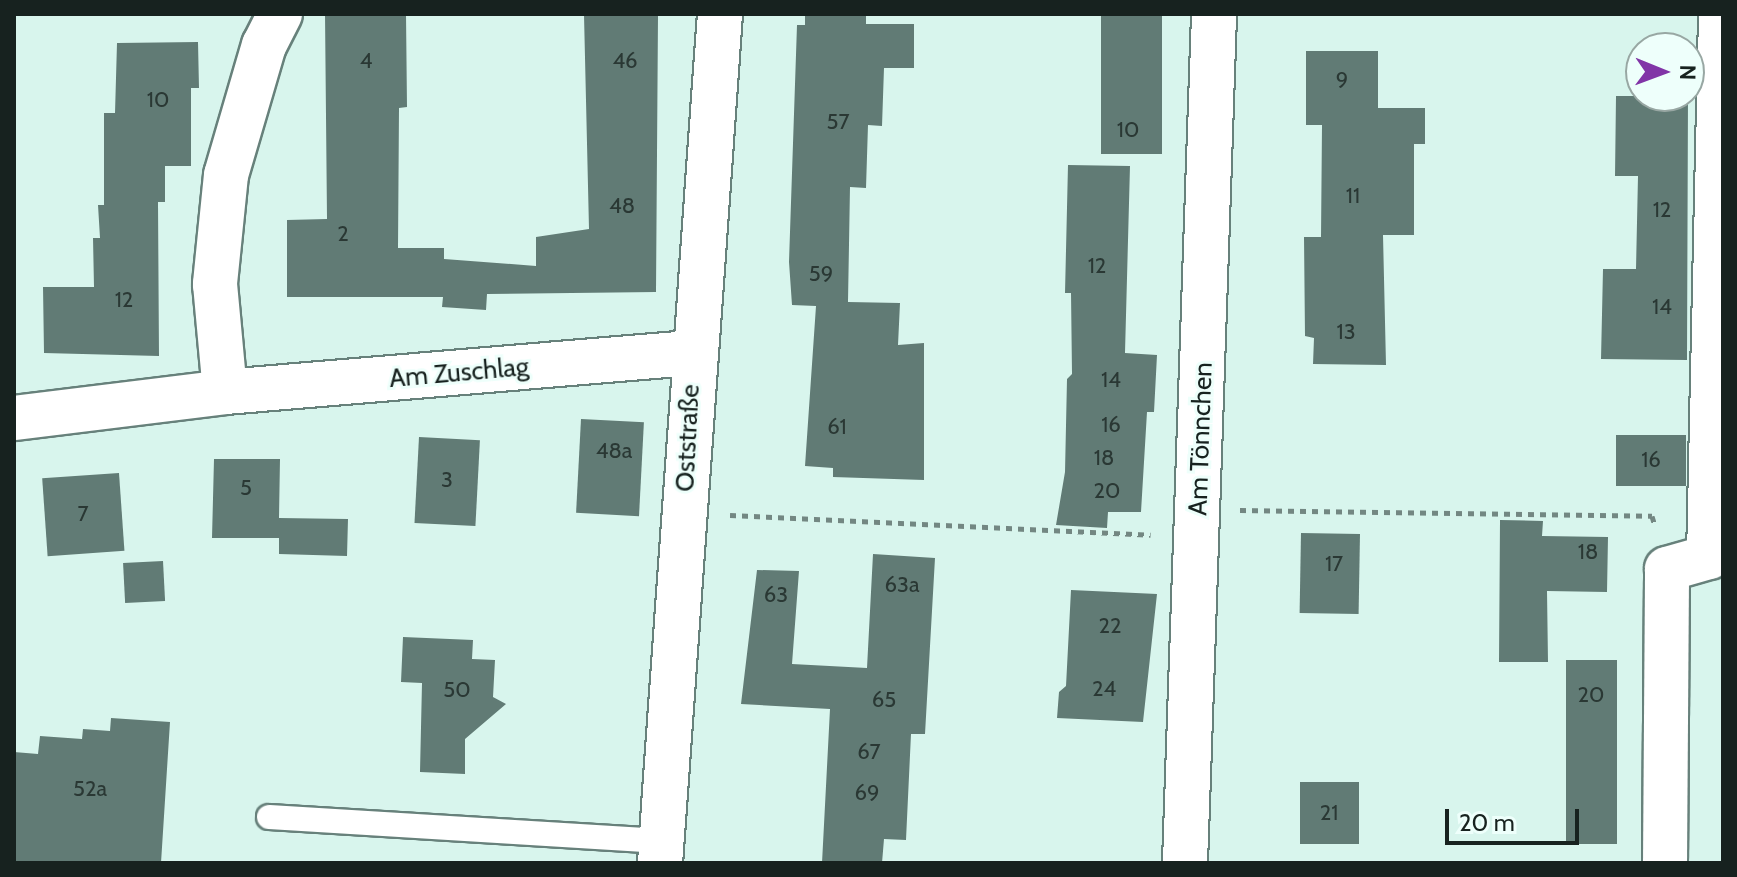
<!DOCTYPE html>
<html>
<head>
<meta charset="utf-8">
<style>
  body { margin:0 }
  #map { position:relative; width:1737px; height:877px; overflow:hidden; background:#d8f5ed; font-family:Cabin,sans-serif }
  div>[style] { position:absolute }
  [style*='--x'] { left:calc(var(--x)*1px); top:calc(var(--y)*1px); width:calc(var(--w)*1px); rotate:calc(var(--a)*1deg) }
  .building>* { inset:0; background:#617b75; transform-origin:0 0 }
  .path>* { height:5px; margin-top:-2.5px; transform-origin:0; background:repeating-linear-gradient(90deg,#738782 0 6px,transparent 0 12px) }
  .roads { filter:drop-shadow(2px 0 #67817b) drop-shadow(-2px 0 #67817b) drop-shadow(0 2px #67817b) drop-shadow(0 -2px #67817b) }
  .service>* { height:24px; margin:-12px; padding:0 12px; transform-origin:12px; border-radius:12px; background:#fff }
  .minor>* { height:44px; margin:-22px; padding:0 22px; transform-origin:22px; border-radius:22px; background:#fff }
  span { translate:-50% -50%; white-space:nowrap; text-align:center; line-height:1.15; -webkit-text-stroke:6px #eefffb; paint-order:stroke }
  .number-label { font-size:22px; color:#2a3834 }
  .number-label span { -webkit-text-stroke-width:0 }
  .street-label { font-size:26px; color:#17221f }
  .frame { position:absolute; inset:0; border:16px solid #17221f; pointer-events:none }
  .north { position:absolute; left:1625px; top:32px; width:80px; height:80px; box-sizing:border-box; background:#eefffb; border:2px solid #98a7a3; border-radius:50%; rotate:91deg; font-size:22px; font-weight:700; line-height:32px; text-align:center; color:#17221f }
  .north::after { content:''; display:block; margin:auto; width:28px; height:36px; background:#8135a7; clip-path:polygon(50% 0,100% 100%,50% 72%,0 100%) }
  .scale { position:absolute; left:1445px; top:809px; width:134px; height:36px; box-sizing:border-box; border:4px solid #17221f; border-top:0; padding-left:10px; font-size:24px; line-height:28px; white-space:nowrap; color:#17221f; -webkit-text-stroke:6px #eefffb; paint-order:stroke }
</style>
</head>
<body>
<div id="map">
  <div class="building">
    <div style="clip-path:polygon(325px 14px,406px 14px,407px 107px,399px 108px,398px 248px,444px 248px,444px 259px,536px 266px,536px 237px,589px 229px,584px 15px,658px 16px,656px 292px,487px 294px,486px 310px,442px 307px,443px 297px,287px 297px,287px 220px,327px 219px)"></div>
    <div style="clip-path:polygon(805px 14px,866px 14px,866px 24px,914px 24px,914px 68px,884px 68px,882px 126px,868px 125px,866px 188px,850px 187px,848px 302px,900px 303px,898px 345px,924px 343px,924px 480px,833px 477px,833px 468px,805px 466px,816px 306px,792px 305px,789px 262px,797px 25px,805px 25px)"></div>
    <div style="left:1101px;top:14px;width:61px;height:140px"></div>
    <div style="clip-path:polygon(198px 42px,199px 88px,191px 88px,191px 166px,165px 166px,165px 202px,158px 202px,159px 356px,44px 353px,43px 287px,94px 287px,93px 238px,100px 238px,98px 205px,104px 205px,104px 113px,115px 113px,117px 43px)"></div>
    <div style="clip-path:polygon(1306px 51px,1378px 51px,1378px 108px,1425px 108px,1425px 144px,1414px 144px,1414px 235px,1383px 235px,1386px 365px,1313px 364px,1314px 338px,1305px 336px,1304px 237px,1321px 237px,1322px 125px,1306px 125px)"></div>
    <div style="clip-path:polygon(1616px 96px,1688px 96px,1687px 360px,1601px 359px,1603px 269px,1636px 269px,1638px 176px,1615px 176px)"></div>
    <div style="clip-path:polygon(1068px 165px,1130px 166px,1125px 353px,1157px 355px,1154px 412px,1147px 412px,1141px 512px,1108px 512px,1107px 528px,1056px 525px,1065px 472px,1067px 379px,1072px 374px,1071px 293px,1065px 293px)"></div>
    <div style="left:581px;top:419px;width:63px;height:94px;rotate:3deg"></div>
    <div style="left:1616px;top:435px;width:70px;height:51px"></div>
    <div style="left:419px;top:437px;width:61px;height:86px;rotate:3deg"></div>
    <div style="clip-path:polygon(214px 459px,280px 459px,279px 518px,348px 519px,347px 556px,279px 554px,279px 538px,212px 538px)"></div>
    <div style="left:119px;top:473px;width:78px;height:77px;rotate:86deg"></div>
    <div style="clip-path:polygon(1500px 520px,1543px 521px,1542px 536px,1608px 537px,1607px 592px,1547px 591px,1548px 662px,1499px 662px)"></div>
    <div style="left:1301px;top:533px;width:59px;height:80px;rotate:1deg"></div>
    <div style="clip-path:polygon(873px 554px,935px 558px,925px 734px,911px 734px,906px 840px,884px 839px,882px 863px,822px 863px,830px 709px,741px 704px,757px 570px,799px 571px,792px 664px,867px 668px)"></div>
    <div style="left:163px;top:561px;width:40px;height:40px;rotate:87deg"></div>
    <div style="clip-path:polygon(1071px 590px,1157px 594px,1143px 722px,1057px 718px,1059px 692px,1066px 686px)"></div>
    <div style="clip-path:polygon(403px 637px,473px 640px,472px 659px,495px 660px,493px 697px,506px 704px,465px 739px,465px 774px,420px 772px,422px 683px,401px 682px)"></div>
    <div style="left:1566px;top:660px;width:51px;height:184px"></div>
    <div style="clip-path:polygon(111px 718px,170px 722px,161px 863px,14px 863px,14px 752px,38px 754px,40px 736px,82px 739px,83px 729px,110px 731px)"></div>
    <div style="left:1300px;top:782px;width:59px;height:62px"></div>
  </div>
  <div class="path">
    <div style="--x:1240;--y:510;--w:412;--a:0.8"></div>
    <div style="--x:1652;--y:516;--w:10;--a:73"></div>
    <div style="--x:730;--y:515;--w:421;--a:2.7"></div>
  </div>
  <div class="roads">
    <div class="service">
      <div style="--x:269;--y:817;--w:393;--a:3.5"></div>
    </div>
    <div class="minor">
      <div style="--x:280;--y:14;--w:35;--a:117"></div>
      <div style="--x:264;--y:45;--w:135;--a:106.3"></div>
      <div style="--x:226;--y:175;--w:110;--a:95.8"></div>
      <div style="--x:215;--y:284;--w:108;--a:84.7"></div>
      <div style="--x:225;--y:392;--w:470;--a:-4.8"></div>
      <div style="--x:14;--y:418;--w:213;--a:-7"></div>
      <div style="--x:660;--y:863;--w:851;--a:-85.96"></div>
      <div style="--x:1185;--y:863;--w:849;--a:-88.04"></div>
      <div style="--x:1665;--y:863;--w:294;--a:-89.6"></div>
      <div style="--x:1667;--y:569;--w:44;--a:-15.9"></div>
      <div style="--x:1709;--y:557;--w:543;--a:-88.73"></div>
    </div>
  </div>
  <div class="number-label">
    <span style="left:366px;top:61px">4</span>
    <span style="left:625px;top:61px">46</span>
    <span style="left:1342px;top:80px">9</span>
    <span style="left:158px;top:100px">10</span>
    <span style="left:838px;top:122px">57</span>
    <span style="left:1128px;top:130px">10</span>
    <span style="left:1353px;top:196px">11</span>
    <span style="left:622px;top:206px">48</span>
    <span style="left:1662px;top:210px">12</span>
    <span style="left:343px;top:234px">2</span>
    <span style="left:1097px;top:266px">12</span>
    <span style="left:821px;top:274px">59</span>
    <span style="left:124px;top:300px">12</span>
    <span style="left:1662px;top:307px">14</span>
    <span style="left:1346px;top:332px">13</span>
    <span style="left:1111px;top:380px">14</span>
    <span style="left:1111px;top:425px">16</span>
    <span style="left:837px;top:427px">61</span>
    <span style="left:614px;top:451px">48a</span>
    <span style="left:1104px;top:458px">18</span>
    <span style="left:1651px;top:460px">16</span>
    <span style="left:447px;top:480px">3</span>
    <span style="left:246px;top:488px">5</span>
    <span style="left:1107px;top:491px">20</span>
    <span style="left:83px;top:514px">7</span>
    <span style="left:1588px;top:552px">18</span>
    <span style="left:1334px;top:564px">17</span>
    <span style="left:902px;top:585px">63a</span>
    <span style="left:776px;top:595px">63</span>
    <span style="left:1110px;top:626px">22</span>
    <span style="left:1104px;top:689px">24</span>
    <span style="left:457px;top:690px">50</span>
    <span style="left:1591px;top:695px">20</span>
    <span style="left:884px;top:700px">65</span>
    <span style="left:869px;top:752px">67</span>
    <span style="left:90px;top:789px">52a</span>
    <span style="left:867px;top:793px">69</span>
    <span style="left:1329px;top:813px">21</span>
  </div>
  <div class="street-label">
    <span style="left:459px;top:373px;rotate:-5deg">Am Zuschlag</span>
    <span style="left:688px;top:438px;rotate:-87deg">Oststraße</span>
    <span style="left:1201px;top:439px;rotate:-88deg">Am Tönnchen</span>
  </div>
  <div class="frame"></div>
  <div class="north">N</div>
  <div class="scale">20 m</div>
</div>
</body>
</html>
